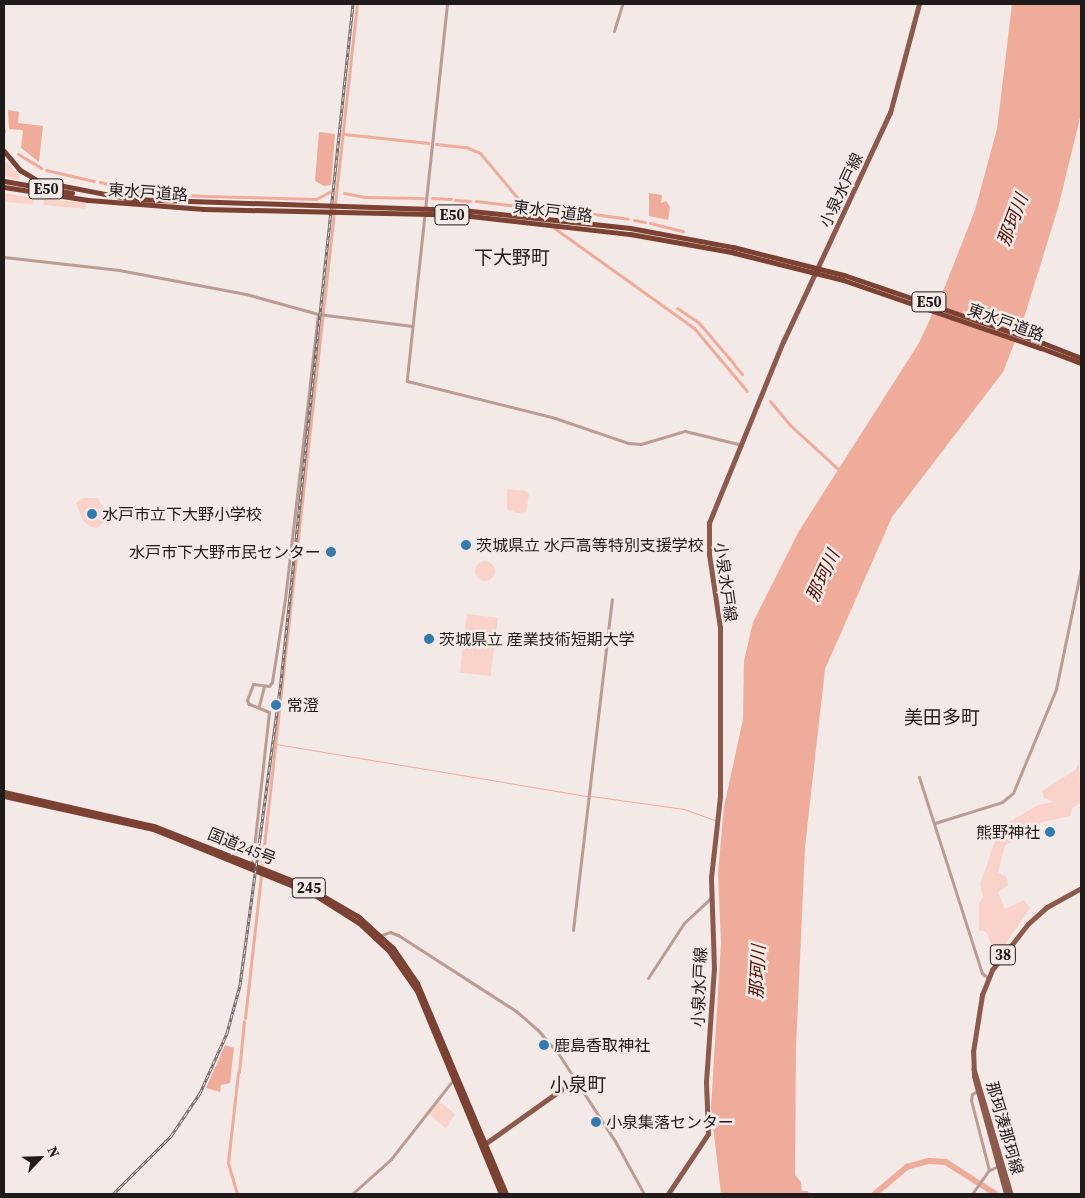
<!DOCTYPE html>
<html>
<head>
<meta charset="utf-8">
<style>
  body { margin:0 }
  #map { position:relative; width:1085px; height:1198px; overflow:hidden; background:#f3e9e6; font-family:"Source Serif 4","Noto Sans JP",serif }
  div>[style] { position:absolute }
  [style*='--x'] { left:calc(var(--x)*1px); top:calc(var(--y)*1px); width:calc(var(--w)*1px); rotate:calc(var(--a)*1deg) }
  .green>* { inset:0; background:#f9d3ca; transform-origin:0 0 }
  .round { border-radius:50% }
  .water>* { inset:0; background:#efac9b }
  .stream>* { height:1px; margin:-0.5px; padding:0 0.5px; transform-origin:0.5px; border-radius:0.5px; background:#efac9b }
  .canal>* { height:3px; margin:-1.5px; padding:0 1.5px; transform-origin:1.5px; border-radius:1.5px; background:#efac9b }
  .river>* { height:5.5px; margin:-2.75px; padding:0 2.75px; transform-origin:2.75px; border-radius:2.75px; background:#efac9b }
  .minor>* { height:3px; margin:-1.5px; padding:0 1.5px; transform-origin:1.5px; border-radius:1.5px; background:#ba9c94 }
  .major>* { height:4.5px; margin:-2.25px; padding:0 2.25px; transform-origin:2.25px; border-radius:2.25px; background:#8c594d }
  .highway>* { height:5px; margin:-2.5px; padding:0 2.5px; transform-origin:2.5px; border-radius:2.5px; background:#7b4133 }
  .rail>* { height:3px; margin-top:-1.5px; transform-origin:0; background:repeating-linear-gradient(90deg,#f3e9e6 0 4px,#6f6967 0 8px); box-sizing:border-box; border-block:1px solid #6f6967 }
  .highway-bridge>* { height:5px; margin:-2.5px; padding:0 2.5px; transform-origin:2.5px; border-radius:2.5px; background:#7b4133 }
  .dots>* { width:14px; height:14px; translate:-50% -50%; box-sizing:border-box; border:2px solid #f3e9e6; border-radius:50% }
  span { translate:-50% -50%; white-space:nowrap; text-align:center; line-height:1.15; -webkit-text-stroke:5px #f3e9e6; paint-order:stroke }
  .shield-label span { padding:1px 4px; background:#f3e9e6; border:1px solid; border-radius:4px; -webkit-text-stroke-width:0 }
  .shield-label { font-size:15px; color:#1f1b1a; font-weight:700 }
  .street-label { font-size:16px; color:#1f1b1a }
  .poi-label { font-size:16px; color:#1f1b1a }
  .left { translate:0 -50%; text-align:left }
  .right { translate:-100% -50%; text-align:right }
  .water-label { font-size:18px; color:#4c1205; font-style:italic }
  .quarter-label { font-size:19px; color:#1f1b1a }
  .frame { position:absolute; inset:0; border:5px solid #1f1b1a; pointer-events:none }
  .north { position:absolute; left:15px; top:1133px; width:50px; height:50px; -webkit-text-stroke:4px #f3e9e6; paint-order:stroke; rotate:66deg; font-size:14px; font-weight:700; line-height:20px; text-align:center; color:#1f1b1a }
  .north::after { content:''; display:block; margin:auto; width:18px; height:22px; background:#1f1b1a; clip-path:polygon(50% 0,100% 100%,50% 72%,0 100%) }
</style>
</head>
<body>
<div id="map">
  <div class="green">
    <div style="clip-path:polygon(4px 160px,20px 176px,19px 180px,4px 176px)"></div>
    <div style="clip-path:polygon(4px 193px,34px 198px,33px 204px,4px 202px)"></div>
    <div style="left:44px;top:199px;width:42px;height:6px;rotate:5deg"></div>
    <div style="clip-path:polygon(507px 489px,526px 491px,529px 494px,526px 512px,517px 513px,507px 509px)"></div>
    <div style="clip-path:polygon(82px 498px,98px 498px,109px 518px,97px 528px,90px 527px,82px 519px,76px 503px)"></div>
    <div class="round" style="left:475px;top:561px;width:20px;height:20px"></div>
    <div style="left:467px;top:614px;width:31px;height:59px;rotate:7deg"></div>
    <div style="clip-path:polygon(1079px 763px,1081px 803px,1072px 808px,1070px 816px,1042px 822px,1005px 846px,998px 872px,1007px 878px,1008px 886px,998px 892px,1005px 909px,1024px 900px,1030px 908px,997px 956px,986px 932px,979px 930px,979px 903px,983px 897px,980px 884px,1000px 827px,1038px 805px,1054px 802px,1044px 798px,1042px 791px,1075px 770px)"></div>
    <div style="clip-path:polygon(438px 1100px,455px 1114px,446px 1129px,428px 1113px)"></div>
  </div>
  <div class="water">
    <div style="clip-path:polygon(1012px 4px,1081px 4px,1081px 114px,1058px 208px,1024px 318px,1003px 372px,892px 517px,825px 669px,805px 847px,796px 1048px,795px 1175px,801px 1182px,802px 1194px,721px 1194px,711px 1108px,721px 943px,718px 873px,724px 807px,743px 719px,744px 661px,753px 622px,799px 531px,919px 343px,946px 284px,975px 210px,997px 129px)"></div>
    <div style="clip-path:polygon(8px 110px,19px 112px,18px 123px,43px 126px,39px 162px,21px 148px,23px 130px,9px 129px)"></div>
    <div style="clip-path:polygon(319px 132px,335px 134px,331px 185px,324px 186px,315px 181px)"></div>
    <div style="clip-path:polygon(649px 193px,662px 195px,661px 203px,666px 201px,670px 207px,668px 220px,649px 216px)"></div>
    <div style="clip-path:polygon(225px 1045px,234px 1048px,230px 1083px,221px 1085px,220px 1092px,206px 1088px)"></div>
  </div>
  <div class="stream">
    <div style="--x:276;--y:744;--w:316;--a:9.5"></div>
    <div style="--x:591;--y:796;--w:94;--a:8"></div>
    <div style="--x:684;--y:809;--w:33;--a:20"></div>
  </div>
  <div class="canal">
    <div style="--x:4;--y:130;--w:2;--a:90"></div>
    <div style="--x:344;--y:134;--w:85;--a:6"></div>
    <div style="--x:436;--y:144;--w:30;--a:6"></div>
    <div style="--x:466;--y:147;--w:15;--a:23"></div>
    <div style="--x:480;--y:153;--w:72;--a:50.1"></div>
    <div style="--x:18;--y:154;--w:27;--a:31"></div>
    <div style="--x:46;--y:170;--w:49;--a:12.9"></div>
    <div style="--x:100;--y:182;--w:49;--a:12.9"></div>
    <div style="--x:148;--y:193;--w:57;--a:3"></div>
    <div style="--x:205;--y:196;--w:111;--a:1.5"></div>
    <div style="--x:316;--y:199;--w:15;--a:-28"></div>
    <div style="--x:344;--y:193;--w:21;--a:11"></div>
    <div style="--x:365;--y:197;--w:58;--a:1"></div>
    <div style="--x:432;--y:198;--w:19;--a:3"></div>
    <div style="--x:455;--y:200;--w:15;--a:4"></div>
    <div style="--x:476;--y:201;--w:35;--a:7"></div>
    <div style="--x:533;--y:207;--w:55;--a:6.2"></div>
    <div style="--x:594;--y:214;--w:34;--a:8"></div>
    <div style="--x:634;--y:220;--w:11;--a:10"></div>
    <div style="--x:650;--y:223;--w:34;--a:14"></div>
    <div style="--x:550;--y:225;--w:177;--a:35.6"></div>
    <div style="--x:694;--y:328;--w:82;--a:49.9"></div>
    <div style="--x:677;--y:308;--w:27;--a:34"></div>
    <div style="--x:699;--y:323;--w:54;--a:49.5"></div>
    <div style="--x:735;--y:366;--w:11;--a:49"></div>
    <div style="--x:770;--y:401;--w:30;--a:50"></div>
    <div style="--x:789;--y:424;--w:67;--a:42.6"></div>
    <div style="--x:262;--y:864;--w:865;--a:-83.7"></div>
    <div style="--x:245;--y:1018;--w:143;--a:-83.6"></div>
    <div style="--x:239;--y:1072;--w:51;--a:-84.4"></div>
    <div style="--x:237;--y:1194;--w:33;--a:-106"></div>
    <div style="--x:228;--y:1162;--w:90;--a:-83.6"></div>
  </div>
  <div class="river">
    <div style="--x:791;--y:1194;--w:15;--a:0"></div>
    <div style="--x:875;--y:1194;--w:42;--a:-40.2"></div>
    <div style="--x:907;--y:1167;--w:22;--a:-16"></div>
    <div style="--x:928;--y:1161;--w:18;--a:3"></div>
    <div style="--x:946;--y:1162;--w:59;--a:32.6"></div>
  </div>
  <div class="minor">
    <div style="--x:447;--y:4;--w:379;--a:96.1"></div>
    <div style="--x:407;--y:381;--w:153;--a:14"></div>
    <div style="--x:555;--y:418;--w:77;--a:18.9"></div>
    <div style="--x:628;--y:443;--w:13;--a:4"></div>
    <div style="--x:641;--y:444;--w:46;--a:-16.5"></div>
    <div style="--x:685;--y:431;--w:59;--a:13.8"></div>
    <div style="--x:614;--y:31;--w:28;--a:-73"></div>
    <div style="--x:4;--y:257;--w:116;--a:6.4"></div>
    <div style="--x:119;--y:270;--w:129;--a:10.7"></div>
    <div style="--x:246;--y:294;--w:75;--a:15.5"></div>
    <div style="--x:318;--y:314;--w:95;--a:7.3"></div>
    <div style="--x:259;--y:706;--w:21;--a:-76"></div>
    <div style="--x:919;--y:777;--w:206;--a:72.2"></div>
    <div style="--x:982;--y:973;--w:8;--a:40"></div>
    <div style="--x:935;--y:823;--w:70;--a:-17.4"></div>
    <div style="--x:1002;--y:802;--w:14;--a:-39"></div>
    <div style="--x:1013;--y:793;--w:113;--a:-67.5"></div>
    <div style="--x:1056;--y:689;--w:124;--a:-78.3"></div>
    <div style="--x:252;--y:866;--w:155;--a:-83.7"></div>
    <div style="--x:269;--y:712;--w:22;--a:-158"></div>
    <div style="--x:249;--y:704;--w:4;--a:-117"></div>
    <div style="--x:247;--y:700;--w:17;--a:-69"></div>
    <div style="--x:253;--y:684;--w:16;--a:7"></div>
    <div style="--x:269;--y:686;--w:5;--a:-53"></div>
    <div style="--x:272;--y:682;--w:84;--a:-81.1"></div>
    <div style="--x:285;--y:599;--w:287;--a:-83.4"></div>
    <div style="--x:573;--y:930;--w:333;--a:-83.3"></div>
    <div style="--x:379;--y:936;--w:12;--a:-20"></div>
    <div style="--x:390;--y:932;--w:9;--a:21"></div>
    <div style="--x:398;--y:935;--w:140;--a:32.8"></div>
    <div style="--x:516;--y:1011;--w:28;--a:41"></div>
    <div style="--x:537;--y:1029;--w:32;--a:49"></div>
    <div style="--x:558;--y:1053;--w:105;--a:57.1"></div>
    <div style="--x:615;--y:1141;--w:60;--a:61.3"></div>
    <div style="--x:648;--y:978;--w:66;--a:-56.8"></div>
    <div style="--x:684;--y:923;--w:38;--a:-43"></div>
    <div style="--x:977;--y:1091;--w:6;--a:149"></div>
    <div style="--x:972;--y:1094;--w:6;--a:99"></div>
    <div style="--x:971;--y:1100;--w:72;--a:75.6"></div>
    <div style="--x:352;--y:1194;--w:52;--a:-41.9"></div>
    <div style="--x:391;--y:1159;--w:100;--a:-51.9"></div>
    <div style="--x:972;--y:1194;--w:28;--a:-55"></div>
    <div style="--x:988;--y:1171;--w:11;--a:-27"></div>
  </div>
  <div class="major">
    <div style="--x:974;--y:1069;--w:130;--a:73.5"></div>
    <div style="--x:482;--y:1146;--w:114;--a:-35.4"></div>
    <div style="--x:668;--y:1194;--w:72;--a:-56.3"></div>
    <div style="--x:708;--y:1134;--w:52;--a:-92.2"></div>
    <div style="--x:706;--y:1082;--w:113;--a:-86"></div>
    <div style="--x:714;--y:969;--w:91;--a:-91.9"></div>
    <div style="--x:711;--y:878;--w:82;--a:-83.7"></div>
    <div style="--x:720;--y:796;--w:168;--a:-90"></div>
    <div style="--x:720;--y:628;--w:75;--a:-98.5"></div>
    <div style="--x:709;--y:554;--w:31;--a:-90"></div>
    <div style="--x:709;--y:523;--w:196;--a:-67.8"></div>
    <div style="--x:783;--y:342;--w:253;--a:-65"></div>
    <div style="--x:890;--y:113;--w:113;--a:-75.1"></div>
    <div style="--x:1006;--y:1194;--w:122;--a:-105.2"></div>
    <div style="--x:974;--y:1076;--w:24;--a:-92"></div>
    <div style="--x:973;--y:1052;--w:58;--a:-81"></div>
    <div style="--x:982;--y:995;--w:27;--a:-68"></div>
    <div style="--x:992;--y:970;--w:58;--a:-52"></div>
    <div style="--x:1028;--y:924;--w:25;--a:-42"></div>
    <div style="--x:1047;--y:907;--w:39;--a:-29"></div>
  </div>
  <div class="highway">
    <div style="--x:4;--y:151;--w:25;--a:50"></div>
    <div style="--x:20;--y:170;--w:21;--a:31"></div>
    <div style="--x:38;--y:181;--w:95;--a:11"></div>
    <div style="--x:4;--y:181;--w:69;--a:10"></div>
    <div style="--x:4;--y:187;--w:85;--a:8.8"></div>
    <div style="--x:1043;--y:343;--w:41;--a:21.5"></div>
    <div style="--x:1041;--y:348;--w:43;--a:20.6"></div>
    <div style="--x:4;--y:792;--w:154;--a:12.8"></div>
    <div style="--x:154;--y:826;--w:161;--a:21.5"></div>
    <div style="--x:304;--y:885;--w:64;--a:30.2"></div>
    <div style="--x:359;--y:917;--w:46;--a:42.4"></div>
    <div style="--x:393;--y:948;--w:42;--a:55.6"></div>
    <div style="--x:417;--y:983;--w:229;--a:67.1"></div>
    <div style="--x:4;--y:796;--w:153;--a:12.5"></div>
    <div style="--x:153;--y:829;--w:173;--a:22.1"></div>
    <div style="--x:313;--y:894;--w:54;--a:32.2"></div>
    <div style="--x:359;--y:923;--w:41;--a:43"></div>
    <div style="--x:389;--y:951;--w:49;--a:55"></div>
    <div style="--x:417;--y:991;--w:220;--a:67.5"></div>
  </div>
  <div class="rail">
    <div style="--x:113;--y:1194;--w:82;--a:-45"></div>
    <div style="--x:171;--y:1136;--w:52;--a:-56"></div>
    <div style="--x:200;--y:1093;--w:66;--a:-65.8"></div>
    <div style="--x:227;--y:1033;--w:50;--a:-74.8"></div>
    <div style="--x:240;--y:985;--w:307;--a:-82.3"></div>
    <div style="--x:281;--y:681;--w:681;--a:-83.93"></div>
  </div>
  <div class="highway-bridge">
    <div style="--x:131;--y:199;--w:331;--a:1.9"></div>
    <div style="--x:462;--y:210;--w:169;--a:6.1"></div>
    <div style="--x:630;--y:228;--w:105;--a:10.5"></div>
    <div style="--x:733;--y:247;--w:114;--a:14.2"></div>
    <div style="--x:844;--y:275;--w:210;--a:18.9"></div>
    <div style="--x:88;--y:200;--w:116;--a:4.4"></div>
    <div style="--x:204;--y:209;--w:258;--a:1.3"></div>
    <div style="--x:462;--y:215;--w:169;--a:6.5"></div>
    <div style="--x:630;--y:234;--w:103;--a:10.1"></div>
    <div style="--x:731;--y:252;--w:115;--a:14"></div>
    <div style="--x:843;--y:280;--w:209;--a:19"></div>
  </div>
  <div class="dots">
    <div style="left:92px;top:514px;background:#347aaf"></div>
    <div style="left:466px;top:545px;background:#347aaf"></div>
    <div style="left:331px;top:552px;background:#347aaf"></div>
    <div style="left:429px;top:639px;background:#347aaf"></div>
    <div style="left:276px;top:705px;background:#347aaf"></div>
    <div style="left:1050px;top:832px;background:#347aaf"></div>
    <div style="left:544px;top:1045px;background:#347aaf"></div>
    <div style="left:596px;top:1122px;background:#347aaf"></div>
  </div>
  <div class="shield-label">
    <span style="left:46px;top:189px">E50</span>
    <span style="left:452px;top:215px">E50</span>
    <span style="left:929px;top:302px">E50</span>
    <span style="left:309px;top:888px">245</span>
    <span style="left:1003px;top:955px">38</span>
  </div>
  <div class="street-label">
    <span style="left:841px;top:190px;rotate:-65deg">小泉水戸線</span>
    <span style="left:148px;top:192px;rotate:4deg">東水戸道路</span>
    <span style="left:553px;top:211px;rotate:7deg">東水戸道路</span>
    <span style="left:1006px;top:322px;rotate:20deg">東水戸道路</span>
    <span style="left:726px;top:582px;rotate:82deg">小泉水戸線</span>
    <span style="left:242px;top:846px;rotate:22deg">国道245号</span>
    <span style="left:699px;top:987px;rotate:-88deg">小泉水戸線</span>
    <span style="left:1005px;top:1128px;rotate:74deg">那珂湊那珂線</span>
  </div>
  <div class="poi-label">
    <span class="left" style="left:102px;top:514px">水戸市立下大野小学校</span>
    <span class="left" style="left:476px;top:545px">茨城県立 水戸高等特別支援学校</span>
    <span class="right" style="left:321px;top:552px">水戸市下大野市民センター</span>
    <span class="left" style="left:439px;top:639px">茨城県立 産業技術短期大学</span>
    <span class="left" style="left:287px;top:705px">常澄</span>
    <span class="right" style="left:1040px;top:832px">熊野神社</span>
    <span class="left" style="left:554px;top:1045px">鹿島香取神社</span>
    <span class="left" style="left:606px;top:1122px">小泉集落センター</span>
  </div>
  <div class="water-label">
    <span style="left:1013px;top:220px;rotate:-69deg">那珂川</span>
    <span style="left:823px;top:576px;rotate:-65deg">那珂川</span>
    <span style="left:758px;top:972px;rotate:-87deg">那珂川</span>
  </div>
  <div class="quarter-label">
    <span style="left:512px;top:258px">下大野町</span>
    <span style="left:942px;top:718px">美田多町</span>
    <span style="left:578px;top:1085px">小泉町</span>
  </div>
  <div class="frame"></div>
  <div class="north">N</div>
</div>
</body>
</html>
